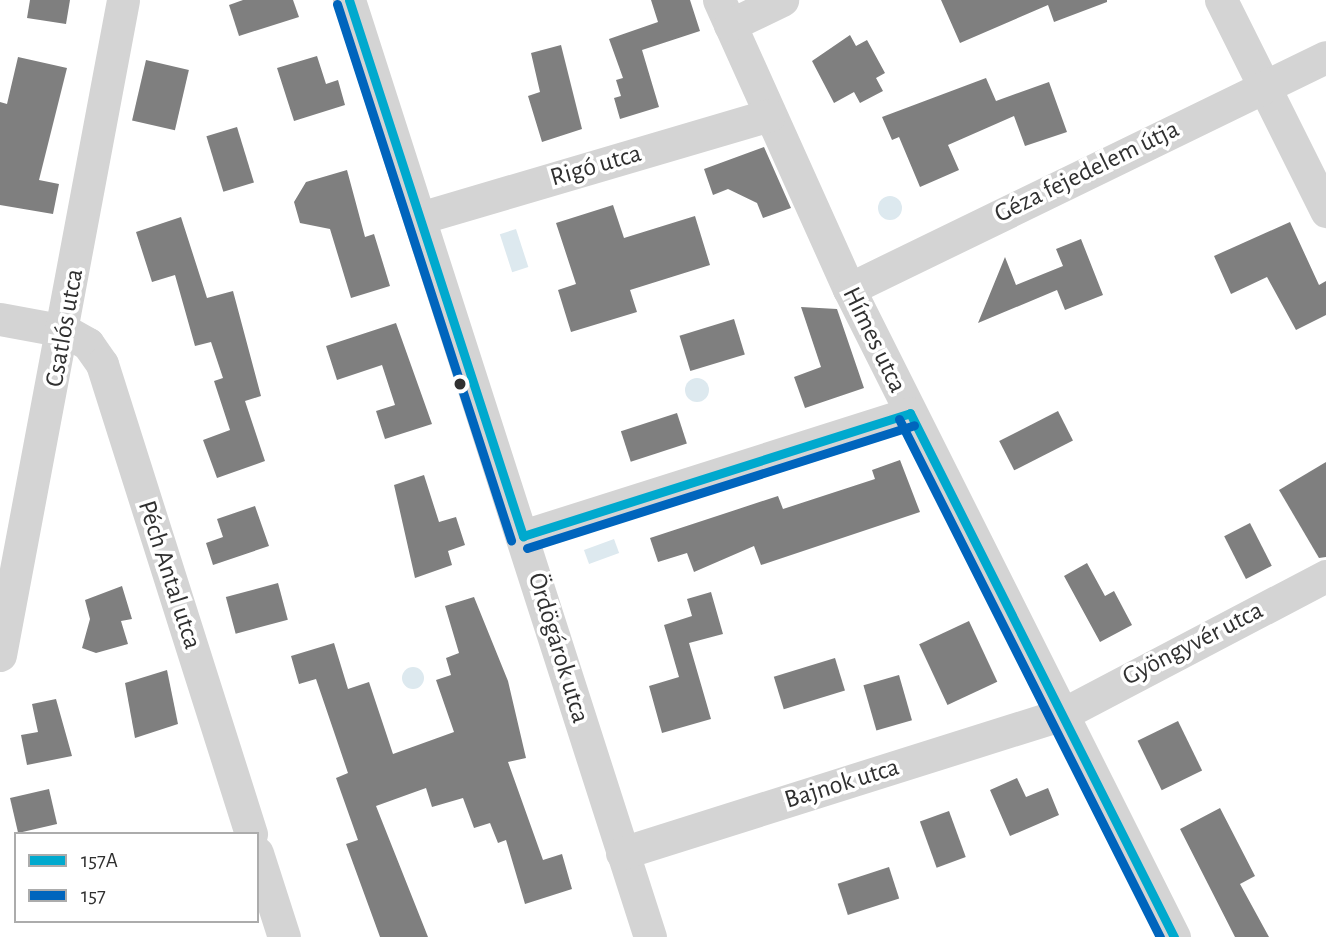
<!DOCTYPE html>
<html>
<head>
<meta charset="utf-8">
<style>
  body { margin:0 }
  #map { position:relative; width:1326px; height:937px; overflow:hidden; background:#fff; font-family:"Alegreya Sans",sans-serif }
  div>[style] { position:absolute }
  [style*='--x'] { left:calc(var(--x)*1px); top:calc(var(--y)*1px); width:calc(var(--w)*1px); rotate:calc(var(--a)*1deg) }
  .water>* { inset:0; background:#dde9ef; transform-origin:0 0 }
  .round { border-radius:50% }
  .building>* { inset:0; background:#7f7f7f; transform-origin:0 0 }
  .minor>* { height:33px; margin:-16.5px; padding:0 16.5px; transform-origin:16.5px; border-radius:16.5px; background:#d4d4d4 }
  .bus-1>* { height:9px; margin:-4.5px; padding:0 4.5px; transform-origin:4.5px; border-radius:4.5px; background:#00a9ce }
  .bus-2>* { height:9px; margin:-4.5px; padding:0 4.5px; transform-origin:4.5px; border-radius:4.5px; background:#0065bd }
  .dots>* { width:19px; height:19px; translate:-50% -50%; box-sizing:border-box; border:4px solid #fff; border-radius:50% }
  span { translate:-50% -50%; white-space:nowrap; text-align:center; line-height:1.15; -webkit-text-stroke:7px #fff; paint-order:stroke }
  .street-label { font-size:26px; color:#303030 }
  .legend { position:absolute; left:14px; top:832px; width:245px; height:91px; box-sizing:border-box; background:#fff; border:2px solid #acacac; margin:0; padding:9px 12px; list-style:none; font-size:21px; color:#303030 }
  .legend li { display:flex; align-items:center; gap:14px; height:35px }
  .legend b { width:35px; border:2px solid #acacac }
</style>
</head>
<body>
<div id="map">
  <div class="water">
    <div class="round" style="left:878px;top:196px;width:24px;height:24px"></div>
    <div style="left:516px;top:229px;width:40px;height:17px;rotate:72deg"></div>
    <div class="round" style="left:685px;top:378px;width:24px;height:24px"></div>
    <div style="left:614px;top:539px;width:15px;height:32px;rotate:70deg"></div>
    <div class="round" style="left:402px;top:667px;width:22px;height:22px"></div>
  </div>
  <div class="building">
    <div style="clip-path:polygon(30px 0,70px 0,66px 24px,27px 18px)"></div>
    <div style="clip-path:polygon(243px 0,293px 0,299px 17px,239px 36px,229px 5px)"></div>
    <div style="clip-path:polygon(651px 0,690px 0,700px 31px,642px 50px,659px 107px,620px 119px,614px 98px,621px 96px,616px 80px,623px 78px,609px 39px,658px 22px)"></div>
    <div style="clip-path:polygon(941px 0,1107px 0,1107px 2px,1054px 22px,1048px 5px,960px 43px)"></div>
    <div style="clip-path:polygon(850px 35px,856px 46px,867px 40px,885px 73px,876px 78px,883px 91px,860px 103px,854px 92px,834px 103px,812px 61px)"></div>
    <div style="clip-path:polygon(561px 45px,582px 129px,542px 142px,528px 96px,540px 92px,531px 53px)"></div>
    <div style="clip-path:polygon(317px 56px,326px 84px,338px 80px,345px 105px,294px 121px,277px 68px)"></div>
    <div style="clip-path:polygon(18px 57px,67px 68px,39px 180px,59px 184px,53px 214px,0 205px,0 102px,7px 104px)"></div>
    <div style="left:146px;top:60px;width:44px;height:62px;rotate:13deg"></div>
    <div style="clip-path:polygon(986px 78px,996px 101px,1049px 82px,1067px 132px,1025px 146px,1014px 116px,948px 145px,959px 170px,920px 187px,899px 137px,892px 140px,882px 117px)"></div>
    <div style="left:237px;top:127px;width:58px;height:32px;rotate:73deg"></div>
    <div style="clip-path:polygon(764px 147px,791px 208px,763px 218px,757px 203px,728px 189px,713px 195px,704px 169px)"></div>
    <div style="clip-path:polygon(347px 170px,365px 237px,374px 234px,390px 286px,351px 298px,330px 229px,300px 223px,294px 202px,306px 182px)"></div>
    <div style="clip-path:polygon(613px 205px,624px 238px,695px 216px,710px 265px,630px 290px,637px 312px,571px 332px,558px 290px,576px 284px,556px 223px)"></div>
    <div style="clip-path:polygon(181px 217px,207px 298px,233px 291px,261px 396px,245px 401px,265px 461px,217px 478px,203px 440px,230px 430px,214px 381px,223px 378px,211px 342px,195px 346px,175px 275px,152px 282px,136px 232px)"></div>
    <div style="clip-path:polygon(1290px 222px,1319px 285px,1326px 281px,1326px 315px,1296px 330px,1267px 277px,1231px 294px,1214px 256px)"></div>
    <div style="clip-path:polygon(1081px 239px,1103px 295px,1065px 310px,1057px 290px,978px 323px,1005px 257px,1016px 285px,1063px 266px,1056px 249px)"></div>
    <div style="clip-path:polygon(801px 307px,837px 309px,864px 388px,805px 408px,794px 377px,821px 367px)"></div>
    <div style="left:734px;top:319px;width:37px;height:57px;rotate:73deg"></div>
    <div style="clip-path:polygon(396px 323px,432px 424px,385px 439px,376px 411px,395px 405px,382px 365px,337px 380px,326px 346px)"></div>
    <div style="left:1058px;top:411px;width:33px;height:66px;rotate:63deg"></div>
    <div style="left:677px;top:413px;width:32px;height:59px;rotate:72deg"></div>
    <div style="clip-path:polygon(900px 460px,920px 512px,761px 565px,754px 546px,694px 572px,687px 553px,658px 562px,650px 538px,778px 496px,783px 509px,875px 479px,872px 470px)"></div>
    <div style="clip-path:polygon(1326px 462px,1326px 557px,1319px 558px,1279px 490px)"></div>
    <div style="clip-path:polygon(424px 475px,439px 522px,456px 517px,465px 545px,448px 551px,452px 565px,415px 578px,394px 485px)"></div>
    <div style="clip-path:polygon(255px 506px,269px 546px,213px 565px,206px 543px,223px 537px,217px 519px)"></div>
    <div style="left:1250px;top:523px;width:48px;height:29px;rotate:63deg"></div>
    <div style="clip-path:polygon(1087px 563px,1105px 596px,1114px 591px,1132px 625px,1100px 642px,1064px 576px)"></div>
    <div style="left:278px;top:583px;width:38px;height:54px;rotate:75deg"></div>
    <div style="clip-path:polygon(122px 586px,132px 619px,121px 621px,128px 644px,96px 653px,82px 648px,90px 619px,85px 600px)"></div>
    <div style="clip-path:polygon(711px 592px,723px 634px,689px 643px,711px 719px,662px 733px,649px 686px,679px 677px,664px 625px,692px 616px,687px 599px)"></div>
    <div style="clip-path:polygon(474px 597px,508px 681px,526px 758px,508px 762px,543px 860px,562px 854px,572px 889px,525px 904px,506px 840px,498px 843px,490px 823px,474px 828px,463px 798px,432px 807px,426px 788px,376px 806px,428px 937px,380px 937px,346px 844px,358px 840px,336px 778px,348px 773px,316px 679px,299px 684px,291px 656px,334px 643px,348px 689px,369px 682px,393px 754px,454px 732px,436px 680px,451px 675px,446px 658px,459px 653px,445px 606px)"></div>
    <div style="left:969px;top:621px;width:67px;height:55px;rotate:65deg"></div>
    <div style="left:835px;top:658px;width:34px;height:64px;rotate:73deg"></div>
    <div style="clip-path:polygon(167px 670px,178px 724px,135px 738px,125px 683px)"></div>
    <div style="left:899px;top:675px;width:47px;height:37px;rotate:74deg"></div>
    <div style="clip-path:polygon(56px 699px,72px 756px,27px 765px,21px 735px,38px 732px,32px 704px)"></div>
    <div style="left:1178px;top:721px;width:55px;height:45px;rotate:64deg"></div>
    <div style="clip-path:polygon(1017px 778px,1026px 797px,1048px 788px,1059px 815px,1010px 836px,990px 790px)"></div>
    <div style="left:49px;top:789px;width:36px;height:40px;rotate:77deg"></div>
    <div style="clip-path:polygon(1220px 808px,1255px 876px,1240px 884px,1269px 937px,1235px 937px,1180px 829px)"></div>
    <div style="left:949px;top:811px;width:49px;height:31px;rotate:70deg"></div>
    <div style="left:889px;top:867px;width:33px;height:54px;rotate:72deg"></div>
  </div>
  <div class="minor">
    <div style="--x:349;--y:0;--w:984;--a:72.19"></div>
    <div style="--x:719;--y:0;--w:317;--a:65.8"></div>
    <div style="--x:849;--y:289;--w:725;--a:63.36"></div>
    <div style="--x:1221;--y:0;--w:236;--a:63.5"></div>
    <div style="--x:730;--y:25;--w:58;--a:-25.7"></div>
    <div style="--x:423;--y:217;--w:361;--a:-16.4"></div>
    <div style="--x:849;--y:289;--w:530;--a:-25.94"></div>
    <div style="--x:0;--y:319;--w:66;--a:10.5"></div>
    <div style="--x:65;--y:331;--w:26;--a:29"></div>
    <div style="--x:88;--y:344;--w:24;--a:55"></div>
    <div style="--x:102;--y:364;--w:493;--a:72.4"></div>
    <div style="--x:523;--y:536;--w:406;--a:-17.6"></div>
    <div style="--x:0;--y:655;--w:666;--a:-79.36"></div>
    <div style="--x:257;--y:853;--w:88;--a:72.2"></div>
    <div style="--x:622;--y:853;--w:460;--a:-17.5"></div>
    <div style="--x:1061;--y:715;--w:299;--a:-27.7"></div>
  </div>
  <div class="bus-1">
    <div style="--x:349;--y:0;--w:564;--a:72.02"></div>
    <div style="--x:910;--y:413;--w:587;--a:63.26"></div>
    <div style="--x:523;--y:536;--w:406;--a:-17.6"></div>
  </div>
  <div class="bus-2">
    <div style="--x:337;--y:4;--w:564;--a:72.02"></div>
    <div style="--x:899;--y:419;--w:580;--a:63.26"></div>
    <div style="--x:527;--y:548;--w:406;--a:-17.6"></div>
  </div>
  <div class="dots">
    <div style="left:460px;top:384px;background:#303030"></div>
  </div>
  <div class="street-label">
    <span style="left:596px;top:166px;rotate:-16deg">Rigó utca</span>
    <span style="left:1087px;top:172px;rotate:-26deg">Géza fejedelem útja</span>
    <span style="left:65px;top:328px;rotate:-80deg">Csatlós utca</span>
    <span style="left:874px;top:340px;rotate:64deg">Hímes utca</span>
    <span style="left:169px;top:575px;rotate:72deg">Péch Antal utca</span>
    <span style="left:1193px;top:644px;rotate:-27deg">Gyöngyvér utca</span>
    <span style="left:558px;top:648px;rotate:73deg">Ördögárok utca</span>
    <span style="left:842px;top:784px;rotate:-17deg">Bajnok utca</span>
  </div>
  <ul class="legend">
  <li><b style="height:9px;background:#00a9ce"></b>157A</li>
  <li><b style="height:9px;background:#0065bd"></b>157</li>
  </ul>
</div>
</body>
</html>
